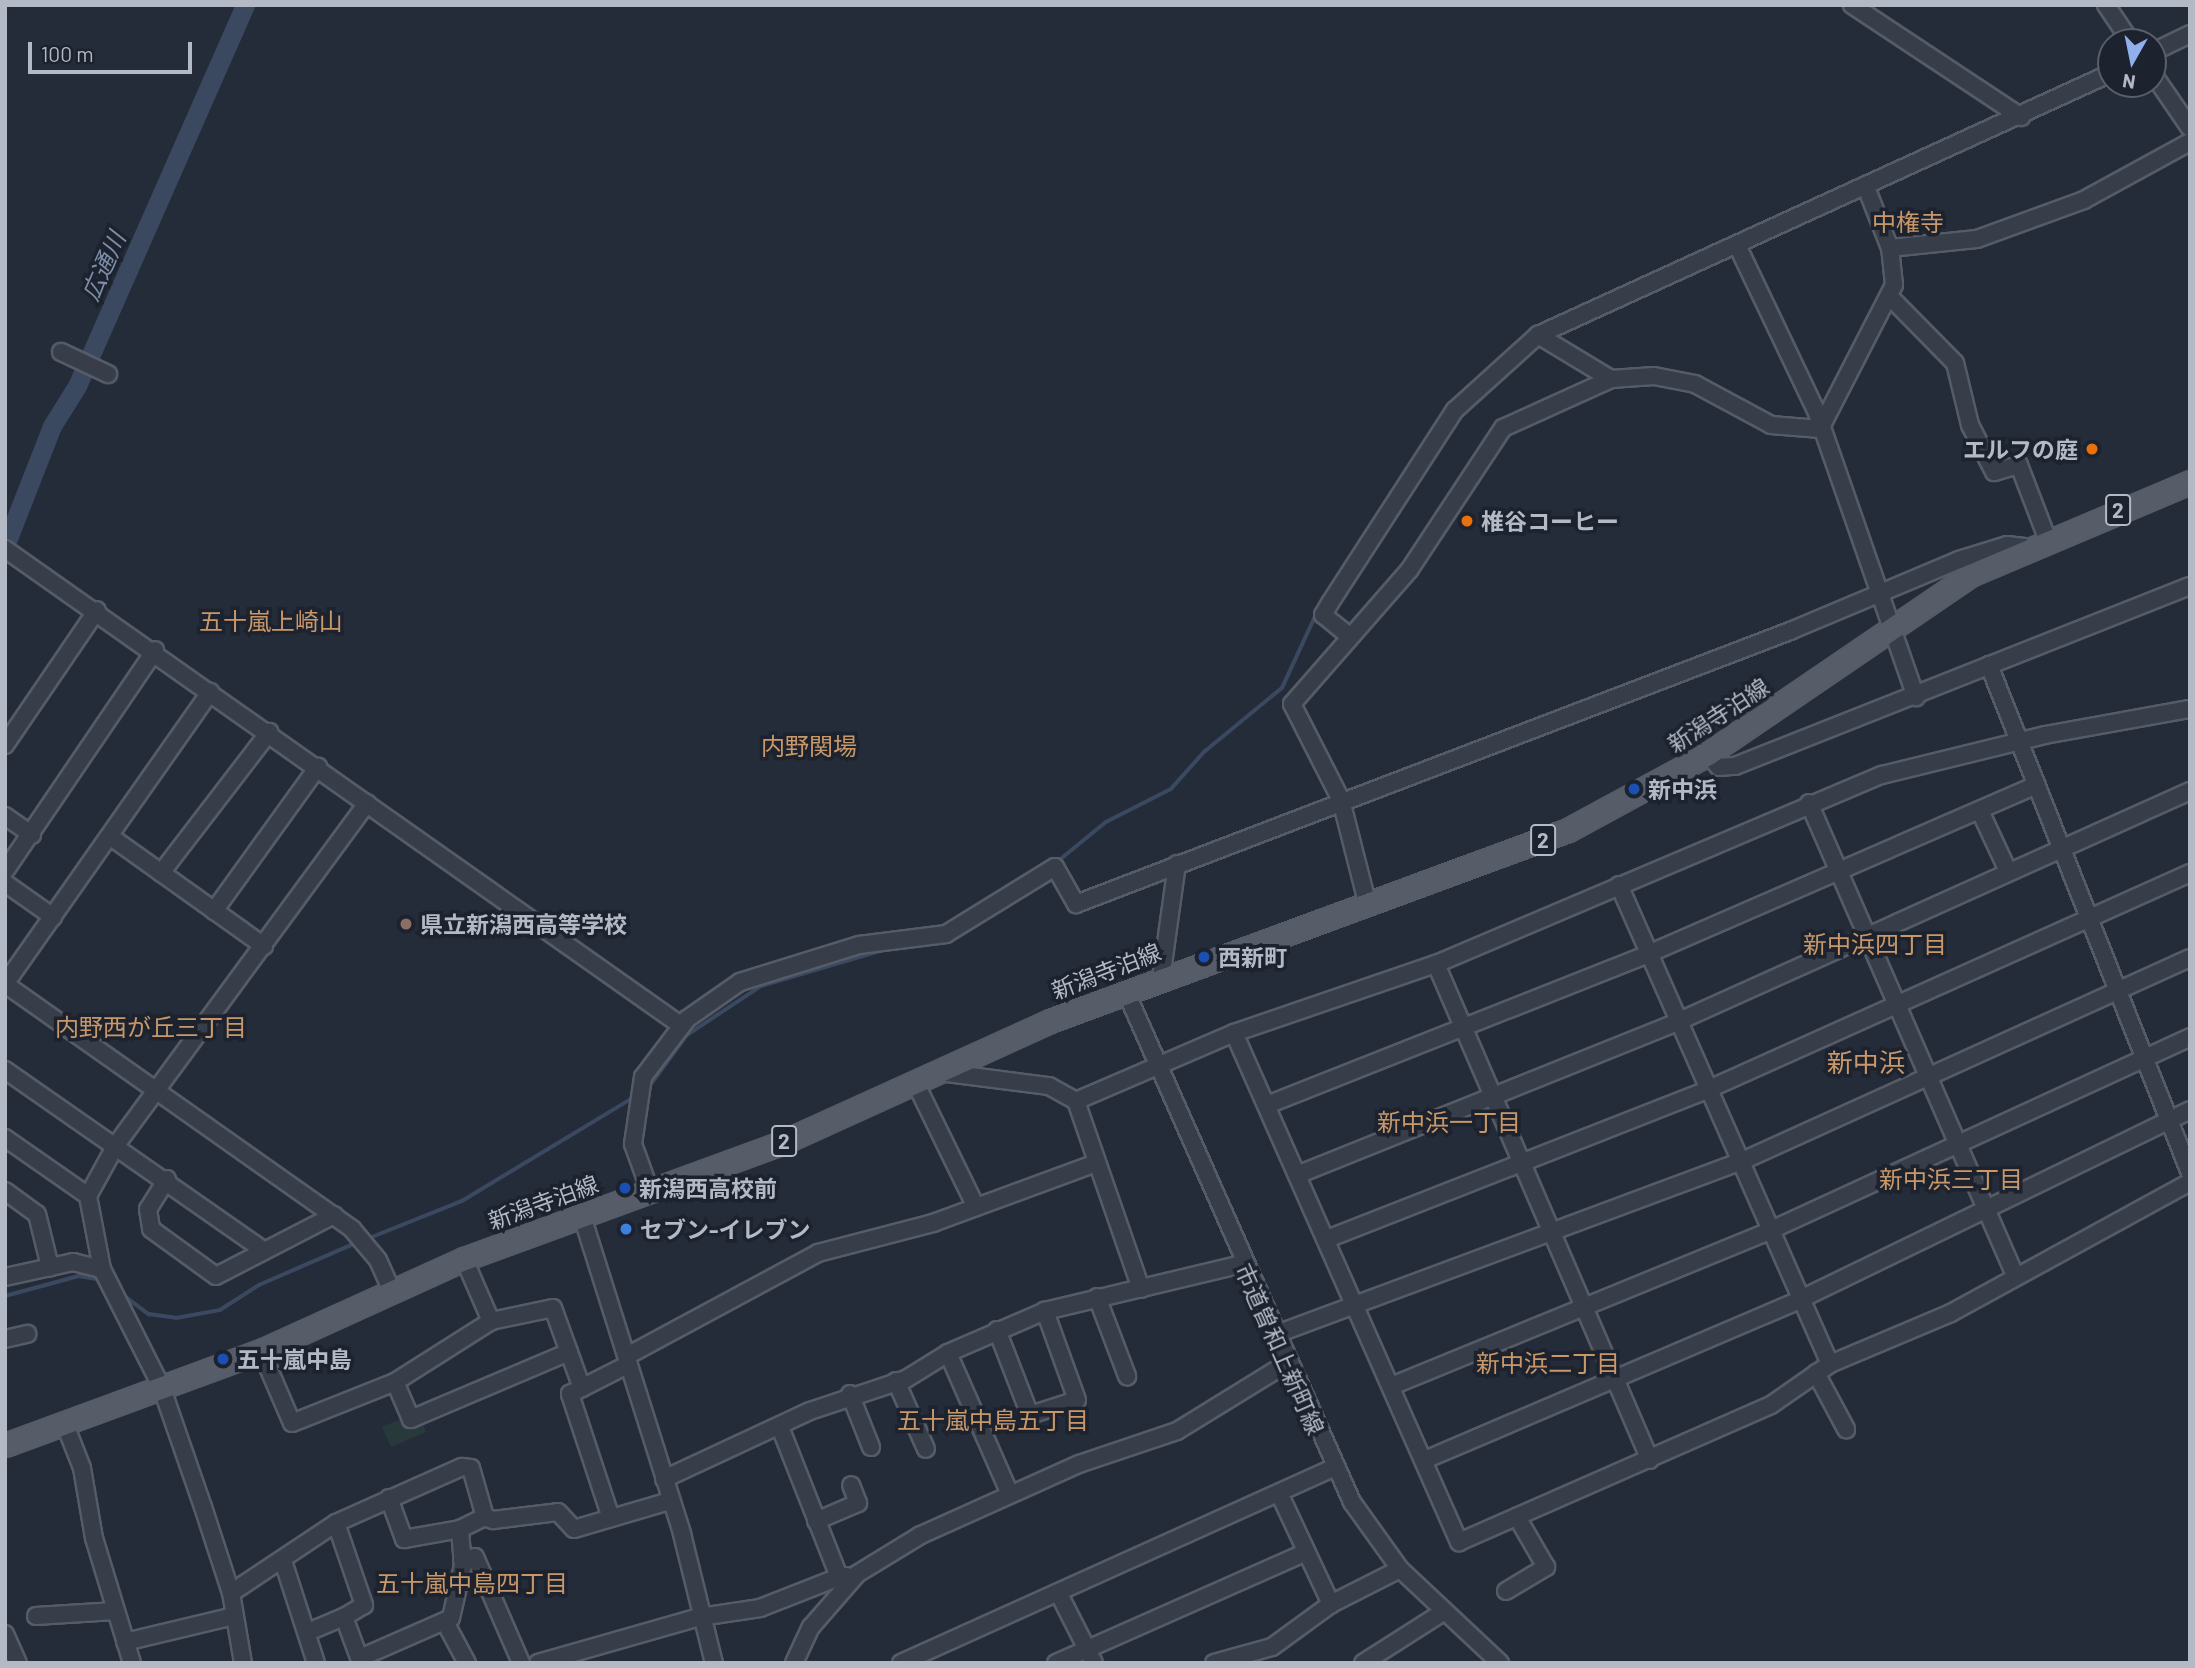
<!DOCTYPE html>
<html>
<head>
<meta charset="utf-8">
<style>
  body { margin:0 }
  #map { position:relative; width:2195px; height:1668px; overflow:hidden; background:#242c39; font-family:Barlow,"Noto Sans JP",sans-serif }
  div>[style] { position:absolute }
  [style*='--x'] { left:calc(var(--x)*1px); top:calc(var(--y)*1px); width:calc(var(--w)*1px); rotate:calc(var(--a)*1deg) }
  .green>* { inset:0; background:#27393b }
  .stream>* { height:3.5px; margin:-1.75px; padding:0 1.75px; transform-origin:1.75px; border-radius:1.75px; background:#3b4960 }
  .river>* { height:19px; margin:-9.5px; padding:0 9.5px; transform-origin:9.5px; border-radius:9.5px; background:#3b4960 }
  .roads { filter:drop-shadow(2px 0 #565c67) drop-shadow(-2px 0 #565c67) drop-shadow(0 2px #565c67) drop-shadow(0 -2px #565c67) }
  .minor>* { height:16px; margin:-8px; padding:0 8px; transform-origin:8px; border-radius:8px; background:#383e49 }
  .major>* { height:21px; margin:-10.5px; padding:0 10.5px; transform-origin:10.5px; border-radius:10.5px; background:#565d69 }
  .dots>* { width:19px; height:19px; translate:-50% -50%; box-sizing:border-box; border:4px solid #1d232e; border-radius:50% }
  span { translate:-50% -50%; white-space:nowrap; text-align:center; line-height:1.15; -webkit-text-stroke:7px #1d232e; paint-order:stroke }
  .shield-label span { padding:2px 5px; background:#1d232e; border:2px solid; border-radius:5px; -webkit-text-stroke-width:0 }
  .shield-label { font-size:21px; color:#b3b9c5; font-weight:700 }
  .poi-label { font-size:23px; color:#b3b9c5; font-weight:700 }
  .right { translate:-100% -50%; text-align:right }
  .left { translate:0 -50%; text-align:left }
  .street-label { font-size:23px; color:#b3b9c5 }
  .neighbourhood-label { font-size:24px; color:#c9986a }
  .water-label { font-size:24px; color:#7d8eaa; font-style:italic }
  .quarter-label { font-size:26px; color:#c9986a }
  .frame { position:absolute; inset:0; border:7px solid #b3b9c5; pointer-events:none }
  .north { position:absolute; left:2097px; top:28px; width:70px; height:70px; box-sizing:border-box; background:#1d232e; border:2px solid #595f6a; border-radius:50%; rotate:189deg; font-size:19px; font-weight:700; line-height:28px; text-align:center; color:#b3b9c5 }
  .north::after { content:''; display:block; margin:auto; width:24px; height:32px; background:#90afed; clip-path:polygon(50% 0,100% 100%,50% 72%,0 100%) }
  .scale { position:absolute; left:28px; top:42px; width:164px; height:32px; box-sizing:border-box; border:4px solid #b3b9c5; border-top:0; padding-left:9px; font-size:21px; line-height:24px; white-space:nowrap; color:#b3b9c5; -webkit-text-stroke:5px #1d232e; paint-order:stroke }
</style>
</head>
<body>
<div id="map">
  <div class="green">
    <div style="clip-path:polygon(403px 1418px,421px 1419px,426px 1432px,391px 1447px,382px 1427px)"></div>
  </div>
  <div class="stream">
    <div style="--x:2085;--y:77;--w:29;--a:-27"></div>
    <div style="--x:1427;--y:439;--w:31;--a:-57"></div>
    <div style="--x:1057;--y:862;--w:63;--a:-39.2"></div>
    <div style="--x:1106;--y:822;--w:73;--a:-26.9"></div>
    <div style="--x:1171;--y:789;--w:50;--a:-48.3"></div>
    <div style="--x:1204;--y:752;--w:101;--a:-39.4"></div>
    <div style="--x:1282;--y:688;--w:86;--a:-65.2"></div>
    <div style="--x:960;--y:934;--w:54;--a:-31.3"></div>
    <div style="--x:646;--y:1091;--w:69;--a:-53.8"></div>
    <div style="--x:687;--y:1035;--w:89;--a:-33.5"></div>
    <div style="--x:761;--y:986;--w:134;--a:-16.4"></div>
    <div style="--x:367;--y:1239;--w:102;--a:-21.8"></div>
    <div style="--x:462;--y:1201;--w:200;--a:-31.1"></div>
    <div style="--x:122;--y:1294;--w:34;--a:37"></div>
    <div style="--x:149;--y:1314;--w:27;--a:8"></div>
    <div style="--x:176;--y:1318;--w:45;--a:-10.3"></div>
    <div style="--x:220;--y:1310;--w:46;--a:-32.7"></div>
    <div style="--x:259;--y:1285;--w:106;--a:-23.4"></div>
    <div style="--x:5;--y:1296;--w:77;--a:-15.1"></div>
    <div style="--x:79;--y:1276;--w:22;--a:10"></div>
  </div>
  <div class="river">
    <div style="--x:5;--y:546;--w:129;--a:-68.6"></div>
    <div style="--x:52;--y:426;--w:47;--a:-58"></div>
    <div style="--x:77;--y:386;--w:416;--a:-66.2"></div>
  </div>
  <div class="roads">
    <div class="minor">
      <div style="--x:1852;--y:5;--w:203;--a:33.5"></div>
      <div style="--x:2106;--y:5;--w:45;--a:56"></div>
      <div style="--x:2153;--y:52;--w:41;--a:-25.9"></div>
      <div style="--x:2153;--y:74;--w:65;--a:55.6"></div>
      <div style="--x:1737;--y:245;--w:186;--a:64.5"></div>
      <div style="--x:1817;--y:413;--w:301;--a:70.8"></div>
      <div style="--x:1890;--y:248;--w:87;--a:-5.9"></div>
      <div style="--x:1977;--y:239;--w:114;--a:-20"></div>
      <div style="--x:2084;--y:200;--w:121;--a:-28.7"></div>
      <div style="--x:1891;--y:298;--w:91;--a:45.4"></div>
      <div style="--x:1955;--y:363;--w:64;--a:76.4"></div>
      <div style="--x:1970;--y:425;--w:53;--a:62.9"></div>
      <div style="--x:1994;--y:472;--w:26;--a:-16"></div>
      <div style="--x:2019;--y:465;--w:78;--a:69"></div>
      <div style="--x:1538;--y:335;--w:85;--a:31.1"></div>
      <div style="--x:61;--y:352;--w:52;--a:25.1"></div>
      <div style="--x:1820;--y:429;--w:162;--a:-62.8"></div>
      <div style="--x:1894;--y:285;--w:37;--a:-96"></div>
      <div style="--x:1890;--y:248;--w:66;--a:-111.5"></div>
      <div style="--x:5;--y:549;--w:828;--a:35.17"></div>
      <div style="--x:1348;--y:635;--w:32;--a:-141"></div>
      <div style="--x:1323;--y:615;--w:14;--a:-60"></div>
      <div style="--x:1330;--y:603;--w:230;--a:-57.1"></div>
      <div style="--x:1455;--y:410;--w:112;--a:-42.1"></div>
      <div style="--x:1538;--y:335;--w:630;--a:-24.57"></div>
      <div style="--x:1989;--y:665;--w:546;--a:68.41"></div>
      <div style="--x:5;--y:745;--w:163;--a:-55.7"></div>
      <div style="--x:1708;--y:754;--w:17;--a:50"></div>
      <div style="--x:1719;--y:767;--w:16;--a:-4"></div>
      <div style="--x:1735;--y:766;--w:489;--a:-21.6"></div>
      <div style="--x:1809;--y:803;--w:513;--a:66.43"></div>
      <div style="--x:1980;--y:811;--w:66;--a:65"></div>
      <div style="--x:5;--y:816;--w:33;--a:35"></div>
      <div style="--x:111;--y:837;--w:188;--a:35.5"></div>
      <div style="--x:5;--y:871;--w:267;--a:-55.8"></div>
      <div style="--x:161;--y:873;--w:178;--a:-52.5"></div>
      <div style="--x:5;--y:883;--w:59;--a:35.3"></div>
      <div style="--x:1619;--y:885;--w:523;--a:66.23"></div>
      <div style="--x:1368;--y:906;--w:109;--a:-104.3"></div>
      <div style="--x:1341;--y:800;--w:108;--a:-117"></div>
      <div style="--x:1292;--y:704;--w:179;--a:-48.8"></div>
      <div style="--x:1410;--y:569;--w:169;--a:-56.6"></div>
      <div style="--x:1503;--y:428;--w:119;--a:-24.4"></div>
      <div style="--x:1611;--y:379;--w:43;--a:-4"></div>
      <div style="--x:1654;--y:376;--w:42;--a:11"></div>
      <div style="--x:1695;--y:384;--w:86;--a:28.3"></div>
      <div style="--x:1771;--y:425;--w:49;--a:4.7"></div>
      <div style="--x:214;--y:911;--w:178;--a:-54.2"></div>
      <div style="--x:1436;--y:964;--w:540;--a:66.66"></div>
      <div style="--x:1161;--y:979;--w:116;--a:-82.1"></div>
      <div style="--x:5;--y:984;--w:425;--a:35.2"></div>
      <div style="--x:352;--y:1229;--w:40;--a:50"></div>
      <div style="--x:378;--y:1260;--w:34;--a:66"></div>
      <div style="--x:5;--y:984;--w:357;--a:-54.9"></div>
      <div style="--x:1126;--y:992;--w:558;--a:66.1"></div>
      <div style="--x:1352;--y:1502;--w:82;--a:54.4"></div>
      <div style="--x:1400;--y:1569;--w:137;--a:43.2"></div>
      <div style="--x:1234;--y:1033;--w:557;--a:66.15"></div>
      <div style="--x:1459;--y:1542;--w:341;--a:-23.7"></div>
      <div style="--x:1771;--y:1405;--w:72;--a:-34.8"></div>
      <div style="--x:1830;--y:1364;--w:131;--a:-22.9"></div>
      <div style="--x:1951;--y:1313;--w:273;--a:-28.7"></div>
      <div style="--x:5;--y:1070;--w:316;--a:34.9"></div>
      <div style="--x:939;--y:1072;--w:111;--a:7.3"></div>
      <div style="--x:1049;--y:1086;--w:31;--a:29"></div>
      <div style="--x:1076;--y:1101;--w:199;--a:70.9"></div>
      <div style="--x:915;--y:1082;--w:135;--a:64"></div>
      <div style="--x:1076;--y:1101;--w:172;--a:-23.3"></div>
      <div style="--x:1234;--y:1033;--w:213;--a:-18.9"></div>
      <div style="--x:1436;--y:964;--w:484;--a:-23"></div>
      <div style="--x:1882;--y:775;--w:168;--a:-13.8"></div>
      <div style="--x:2045;--y:735;--w:147;--a:-10.2"></div>
      <div style="--x:1267;--y:1105;--w:410;--a:-21.6"></div>
      <div style="--x:1648;--y:954;--w:424;--a:-23.5"></div>
      <div style="--x:5;--y:1138;--w:101;--a:34.9"></div>
      <div style="--x:1297;--y:1175;--w:410;--a:-21.9"></div>
      <div style="--x:1677;--y:1022;--w:563;--a:-24.24"></div>
      <div style="--x:167;--y:1179;--w:36;--a:122"></div>
      <div style="--x:148;--y:1209;--w:20;--a:81"></div>
      <div style="--x:151;--y:1229;--w:80;--a:35.9"></div>
      <div style="--x:216;--y:1276;--w:133;--a:-27.3"></div>
      <div style="--x:5;--y:1191;--w:39;--a:36"></div>
      <div style="--x:37;--y:1214;--w:55;--a:76.2"></div>
      <div style="--x:650;--y:1191;--w:50;--a:-109.9"></div>
      <div style="--x:633;--y:1144;--w:68;--a:-81.5"></div>
      <div style="--x:643;--y:1077;--w:73;--a:-52.8"></div>
      <div style="--x:687;--y:1019;--w:65;--a:-34.9"></div>
      <div style="--x:740;--y:982;--w:125;--a:-17.3"></div>
      <div style="--x:859;--y:945;--w:88;--a:-7.2"></div>
      <div style="--x:946;--y:934;--w:128;--a:-31.6"></div>
      <div style="--x:1055;--y:867;--w:43;--a:60.4"></div>
      <div style="--x:1076;--y:904;--w:764;--a:-20.92"></div>
      <div style="--x:1790;--y:631;--w:183;--a:-22.8"></div>
      <div style="--x:1959;--y:560;--w:50;--a:-17.4"></div>
      <div style="--x:2007;--y:545;--w:18;--a:6"></div>
      <div style="--x:582;--y:1216;--w:333;--a:72.5"></div>
      <div style="--x:682;--y:1534;--w:133;--a:76.1"></div>
      <div style="--x:1327;--y:1239;--w:410;--a:-21.4"></div>
      <div style="--x:1709;--y:1089;--w:527;--a:-24.18"></div>
      <div style="--x:464;--y:1259;--w:68;--a:66.5"></div>
      <div style="--x:5;--y:1277;--w:70;--a:-12.4"></div>
      <div style="--x:73;--y:1262;--w:30;--a:14"></div>
      <div style="--x:1097;--y:1297;--w:85;--a:69.2"></div>
      <div style="--x:997;--y:1330;--w:91;--a:68.8"></div>
      <div style="--x:1030;--y:1415;--w:49;--a:-17.7"></div>
      <div style="--x:1077;--y:1400;--w:95;--a:-109.8"></div>
      <div style="--x:1274;--y:1335;--w:497;--a:-20.4"></div>
      <div style="--x:1740;--y:1162;--w:494;--a:-24.4"></div>
      <div style="--x:5;--y:1339;--w:23;--a:-13"></div>
      <div style="--x:261;--y:1351;--w:78;--a:66.7"></div>
      <div style="--x:292;--y:1423;--w:111;--a:-21.7"></div>
      <div style="--x:569;--y:1352;--w:172;--a:157"></div>
      <div style="--x:411;--y:1419;--w:40;--a:-113.4"></div>
      <div style="--x:395;--y:1382;--w:114;--a:-32.4"></div>
      <div style="--x:491;--y:1321;--w:63;--a:-11.8"></div>
      <div style="--x:553;--y:1308;--w:85;--a:70.1"></div>
      <div style="--x:948;--y:1353;--w:154;--a:66.3"></div>
      <div style="--x:627;--y:1356;--w:217;--a:-28.3"></div>
      <div style="--x:818;--y:1253;--w:119;--a:-14.6"></div>
      <div style="--x:933;--y:1223;--w:171;--a:-20.2"></div>
      <div style="--x:1816;--y:1373;--w:64;--a:61.8"></div>
      <div style="--x:896;--y:1381;--w:74;--a:66.2"></div>
      <div style="--x:1394;--y:1385;--w:405;--a:-22.3"></div>
      <div style="--x:1769;--y:1231;--w:464;--a:-24.7"></div>
      <div style="--x:850;--y:1394;--w:57;--a:68.4"></div>
      <div style="--x:64;--y:1422;--w:49;--a:68.6"></div>
      <div style="--x:82;--y:1468;--w:71;--a:80.3"></div>
      <div style="--x:94;--y:1538;--w:131;--a:73.1"></div>
      <div style="--x:780;--y:1427;--w:161;--a:68.5"></div>
      <div style="--x:839;--y:1577;--w:8;--a:-7"></div>
      <div style="--x:1427;--y:1459;--w:405;--a:-23.1"></div>
      <div style="--x:1799;--y:1300;--w:435;--a:-25.9"></div>
      <div style="--x:664;--y:1479;--w:161;--a:-25"></div>
      <div style="--x:810;--y:1411;--w:101;--a:-18.4"></div>
      <div style="--x:906;--y:1379;--w:49;--a:-31.8"></div>
      <div style="--x:948;--y:1353;--w:106;--a:-23.4"></div>
      <div style="--x:1045;--y:1311;--w:204;--a:-13.4"></div>
      <div style="--x:1279;--y:1493;--w:123;--a:64.9"></div>
      <div style="--x:389;--y:1498;--w:44;--a:69.9"></div>
      <div style="--x:404;--y:1539;--w:57;--a:-10.1"></div>
      <div style="--x:611;--y:1518;--w:131;--a:-108.3"></div>
      <div style="--x:570;--y:1394;--w:66;--a:-27"></div>
      <div style="--x:816;--y:1521;--w:46;--a:-23.2"></div>
      <div style="--x:858;--y:1503;--w:19;--a:-111"></div>
      <div style="--x:336;--y:1523;--w:87;--a:71.1"></div>
      <div style="--x:364;--y:1605;--w:23;--a:149"></div>
      <div style="--x:344;--y:1617;--w:49;--a:69.7"></div>
      <div style="--x:462;--y:1560;--w:13;--a:-13"></div>
      <div style="--x:475;--y:1557;--w:116;--a:66.5"></div>
      <div style="--x:283;--y:1561;--w:107;--a:72.1"></div>
      <div style="--x:1506;--y:1591;--w:47;--a:-31"></div>
      <div style="--x:1546;--y:1567;--w:58;--a:-120.1"></div>
      <div style="--x:231;--y:1593;--w:126;--a:-33.7"></div>
      <div style="--x:336;--y:1523;--w:138;--a:-24"></div>
      <div style="--x:462;--y:1467;--w:9;--a:6"></div>
      <div style="--x:471;--y:1468;--w:51;--a:74.1"></div>
      <div style="--x:485;--y:1517;--w:9;--a:21"></div>
      <div style="--x:493;--y:1520;--w:65;--a:-7"></div>
      <div style="--x:558;--y:1512;--w:23;--a:47"></div>
      <div style="--x:574;--y:1529;--w:100;--a:-16.3"></div>
      <div style="--x:1059;--y:1594;--w:77;--a:63.1"></div>
      <div style="--x:36;--y:1616;--w:79;--a:-3.6"></div>
      <div style="--x:445;--y:1622;--w:47;--a:61.8"></div>
      <div style="--x:308;--y:1632;--w:39;--a:-23"></div>
      <div style="--x:5;--y:1634;--w:32;--a:66"></div>
      <div style="--x:125;--y:1642;--w:112;--a:-13.4"></div>
      <div style="--x:360;--y:1658;--w:99;--a:-23.7"></div>
      <div style="--x:451;--y:1618;--w:54;--a:-77.2"></div>
      <div style="--x:463;--y:1565;--w:36;--a:-95"></div>
      <div style="--x:460;--y:1529;--w:28;--a:-26"></div>
      <div style="--x:243;--y:1663;--w:71;--a:-99.7"></div>
      <div style="--x:231;--y:1593;--w:90;--a:-108"></div>
      <div style="--x:203;--y:1507;--w:128;--a:-109.1"></div>
      <div style="--x:161;--y:1386;--w:131;--a:-116.8"></div>
      <div style="--x:102;--y:1269;--w:74;--a:-100.9"></div>
      <div style="--x:88;--y:1196;--w:58;--a:-61.2"></div>
      <div style="--x:116;--y:1145;--w:424;--a:-53.7"></div>
      <div style="--x:538;--y:1663;--w:168;--a:-15.9"></div>
      <div style="--x:700;--y:1617;--w:61;--a:-8.5"></div>
      <div style="--x:760;--y:1608;--w:85;--a:-21.4"></div>
      <div style="--x:794;--y:1663;--w:40;--a:-65"></div>
      <div style="--x:811;--y:1627;--w:70;--a:-49"></div>
      <div style="--x:857;--y:1574;--w:75;--a:-31.4"></div>
      <div style="--x:921;--y:1535;--w:173;--a:-24.2"></div>
      <div style="--x:1079;--y:1464;--w:103;--a:-18.6"></div>
      <div style="--x:1177;--y:1431;--w:128;--a:-31.6"></div>
      <div style="--x:901;--y:1663;--w:474;--a:-24.3"></div>
      <div style="--x:1056;--y:1663;--w:274;--a:-23.9"></div>
      <div style="--x:1214;--y:1663;--w:60;--a:-15.4"></div>
      <div style="--x:1272;--y:1647;--w:73;--a:-36.1"></div>
      <div style="--x:1331;--y:1604;--w:77;--a:-26.9"></div>
      <div style="--x:1363;--y:1663;--w:95;--a:-32.5"></div>
    </div>
    <div class="major">
      <div style="--x:5;--y:1445;--w:273;--a:-20.2"></div>
      <div style="--x:261;--y:1351;--w:223;--a:-24.4"></div>
      <div style="--x:464;--y:1259;--w:335;--a:-20.1"></div>
      <div style="--x:779;--y:1144;--w:298;--a:-24.4"></div>
      <div style="--x:1050;--y:1021;--w:552;--a:-20.24"></div>
      <div style="--x:1568;--y:830;--w:159;--a:-28.5"></div>
      <div style="--x:1708;--y:754;--w:317;--a:-34.3"></div>
      <div style="--x:1970;--y:575;--w:239;--a:-22.9"></div>
    </div>
  </div>
  <div class="dots">
    <div style="left:2092px;top:449px;background:#e8710a"></div>
    <div style="left:1467px;top:521px;background:#e8710a"></div>
    <div style="left:1634px;top:789px;background:#1a4fb4"></div>
    <div style="left:406px;top:924px;background:#8d6e63"></div>
    <div style="left:1204px;top:957px;background:#1a4fb4"></div>
    <div style="left:625px;top:1188px;background:#1a4fb4"></div>
    <div style="left:626px;top:1229px;background:#3f7fe0"></div>
    <div style="left:223px;top:1359px;background:#1a4fb4"></div>
  </div>
  <div class="shield-label">
    <span style="left:2118px;top:510px">2</span>
    <span style="left:1543px;top:840px">2</span>
    <span style="left:784px;top:1141px">2</span>
  </div>
  <div class="poi-label">
    <span class="right" style="left:2078px;top:449px">エルフの庭</span>
    <span class="left" style="left:1481px;top:521px">椎谷コーヒー</span>
    <span class="left" style="left:1648px;top:789px">新中浜</span>
    <span class="left" style="left:420px;top:924px">県立新潟西高等学校</span>
    <span class="left" style="left:1218px;top:957px">西新町</span>
    <span class="left" style="left:639px;top:1188px">新潟西高校前</span>
    <span class="left" style="left:640px;top:1229px">セブン-イレブン</span>
    <span class="left" style="left:237px;top:1359px">五十嵐中島</span>
  </div>
  <div class="street-label">
    <span style="left:1718px;top:715px;rotate:-33deg">新潟寺泊線</span>
    <span style="left:1106px;top:971px;rotate:-21deg">新潟寺泊線</span>
    <span style="left:543px;top:1202px;rotate:-20deg">新潟寺泊線</span>
    <span style="left:1280px;top:1349px;rotate:66deg">市道曽和上新町線</span>
  </div>
  <div class="neighbourhood-label">
    <span style="left:1908px;top:222px">中権寺</span>
    <span style="left:271px;top:621px">五十嵐上崎山</span>
    <span style="left:809px;top:746px">内野関場</span>
    <span style="left:1875px;top:944px">新中浜四丁目</span>
    <span style="left:151px;top:1027px">内野西が丘三丁目</span>
    <span style="left:1449px;top:1122px">新中浜一丁目</span>
    <span style="left:1951px;top:1179px">新中浜三丁目</span>
    <span style="left:1548px;top:1363px">新中浜二丁目</span>
    <span style="left:993px;top:1420px">五十嵐中島五丁目</span>
    <span style="left:472px;top:1583px">五十嵐中島四丁目</span>
  </div>
  <div class="water-label">
    <span style="left:103px;top:266px;rotate:-66deg">広通川</span>
  </div>
  <div class="quarter-label">
    <span style="left:1866px;top:1062px">新中浜</span>
  </div>
  <div class="frame"></div>
  <div class="north">N</div>
  <div class="scale">100 m</div>
</div>
</body>
</html>
